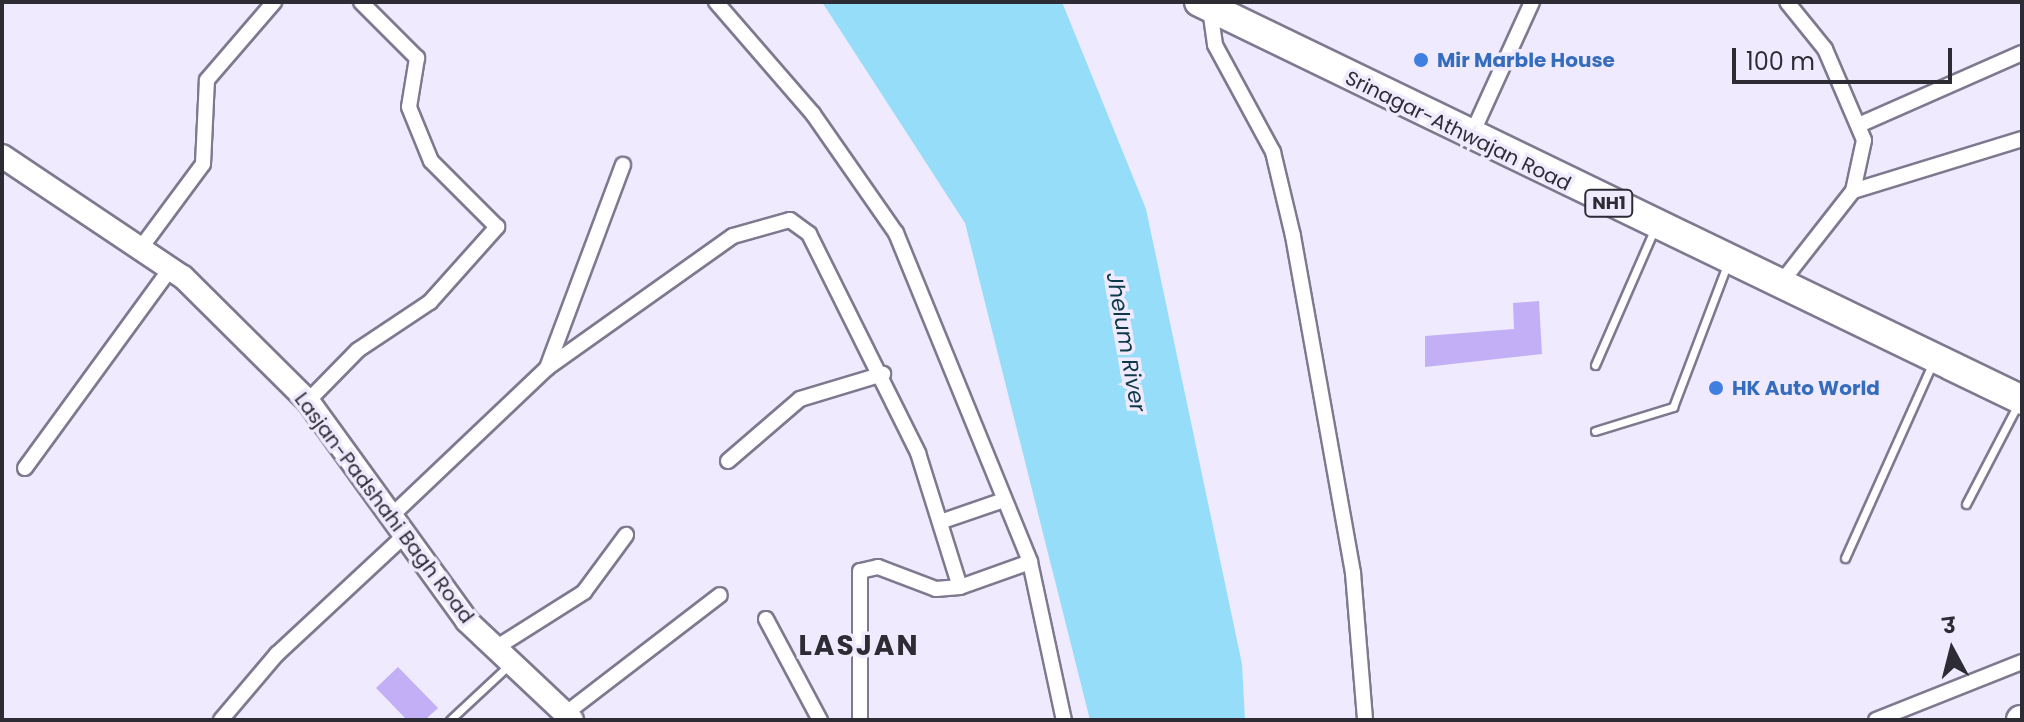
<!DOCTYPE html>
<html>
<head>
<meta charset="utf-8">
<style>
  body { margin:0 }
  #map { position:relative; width:2024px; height:722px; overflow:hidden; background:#efeafe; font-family:Poppins,"Noto Sans Devanagari",sans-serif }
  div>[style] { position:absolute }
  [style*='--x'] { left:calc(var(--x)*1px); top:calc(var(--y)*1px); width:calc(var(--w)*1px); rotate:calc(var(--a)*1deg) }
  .water>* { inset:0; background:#96ddf9 }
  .building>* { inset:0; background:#c2aff6 }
  .roads { filter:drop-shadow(2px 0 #7f798f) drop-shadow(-2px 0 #7f798f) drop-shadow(0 2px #7f798f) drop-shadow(0 -2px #7f798f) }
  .lane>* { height:7px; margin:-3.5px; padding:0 3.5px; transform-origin:3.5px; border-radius:3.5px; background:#fff }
  .street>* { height:14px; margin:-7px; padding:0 7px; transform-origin:7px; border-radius:7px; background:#fff }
  .secondary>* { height:22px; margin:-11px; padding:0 11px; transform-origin:11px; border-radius:11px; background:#fff }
  .highway>* { height:28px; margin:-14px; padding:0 14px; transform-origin:14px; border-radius:14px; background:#fff }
  .dots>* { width:22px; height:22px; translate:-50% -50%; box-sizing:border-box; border:4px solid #efeafe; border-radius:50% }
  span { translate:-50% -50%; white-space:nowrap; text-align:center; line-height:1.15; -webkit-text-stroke:7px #efeafe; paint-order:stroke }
  .shield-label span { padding:2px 6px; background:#efeafe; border:2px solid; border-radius:6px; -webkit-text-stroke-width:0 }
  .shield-label { font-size:18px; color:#2d2b34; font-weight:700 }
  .shop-label { font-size:20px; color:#366cbe; font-weight:700 }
  .left { translate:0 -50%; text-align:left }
  .street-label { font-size:20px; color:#2d2b34 }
  .water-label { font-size:22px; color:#0d3847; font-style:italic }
  .district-label { font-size:28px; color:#2d2b34; font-weight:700; letter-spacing:2px }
  .frame { position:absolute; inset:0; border:4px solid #2d2b34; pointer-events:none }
  .north { position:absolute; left:1912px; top:610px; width:80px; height:80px; -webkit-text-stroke:6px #efeafe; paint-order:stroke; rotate:353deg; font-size:22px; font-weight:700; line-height:32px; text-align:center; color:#2d2b34 }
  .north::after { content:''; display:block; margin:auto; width:28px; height:36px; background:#2d2b34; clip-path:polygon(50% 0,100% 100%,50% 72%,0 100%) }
  .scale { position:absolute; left:1732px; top:48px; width:220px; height:36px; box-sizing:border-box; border:4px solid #2d2b34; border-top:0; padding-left:10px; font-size:24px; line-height:28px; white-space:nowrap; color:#2d2b34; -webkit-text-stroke:6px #efeafe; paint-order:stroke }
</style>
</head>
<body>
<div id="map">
  <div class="water">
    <div style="clip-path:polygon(822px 2px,1062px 2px,1146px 209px,1242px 664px,1245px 720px,1090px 720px,965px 223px)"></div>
  </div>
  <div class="building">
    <div style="clip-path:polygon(1539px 301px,1542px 354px,1425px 367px,1425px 336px,1514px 329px,1513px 303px)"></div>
    <div style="clip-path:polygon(398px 667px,438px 708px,425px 720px,407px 720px,376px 688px)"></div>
  </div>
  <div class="roads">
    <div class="lane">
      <div style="--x:1595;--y:365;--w:147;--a:-66.4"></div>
      <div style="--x:1595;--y:431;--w:82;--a:-17.1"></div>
      <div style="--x:1673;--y:407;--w:152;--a:-69.2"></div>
      <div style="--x:1966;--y:504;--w:113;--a:-62.5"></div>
      <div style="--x:1845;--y:558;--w:213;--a:-65.8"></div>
      <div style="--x:450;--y:720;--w:82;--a:-43"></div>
    </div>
    <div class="street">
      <div style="--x:716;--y:2;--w:148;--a:49.1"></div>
      <div style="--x:813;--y:114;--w:145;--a:55.1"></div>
      <div style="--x:896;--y:233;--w:355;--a:67.8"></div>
      <div style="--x:1030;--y:562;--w:162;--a:77.9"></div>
      <div style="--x:1210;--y:9;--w:36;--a:82"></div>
      <div style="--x:1215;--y:45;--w:122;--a:61.5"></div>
      <div style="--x:1273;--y:152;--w:86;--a:76.6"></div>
      <div style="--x:1293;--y:236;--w:342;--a:79.9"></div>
      <div style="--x:1353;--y:573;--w:147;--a:85.3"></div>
      <div style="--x:1861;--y:124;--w:176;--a:-23.8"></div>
      <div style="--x:1471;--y:136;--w:147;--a:-65.5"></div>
      <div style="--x:1853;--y:191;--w:177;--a:-17.1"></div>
      <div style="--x:143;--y:245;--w:101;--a:-53.5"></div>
      <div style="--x:203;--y:164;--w:84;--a:-87.3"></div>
      <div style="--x:207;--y:80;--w:103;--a:-49.3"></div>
      <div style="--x:1780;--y:284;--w:118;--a:-51.9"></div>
      <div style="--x:1853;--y:191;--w:52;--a:-77.8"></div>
      <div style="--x:1864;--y:140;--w:99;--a:-113.2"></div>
      <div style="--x:1825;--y:49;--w:60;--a:-129"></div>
      <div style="--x:547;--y:368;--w:228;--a:-35.4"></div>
      <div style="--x:733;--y:236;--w:59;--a:-15.7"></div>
      <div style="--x:790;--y:220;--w:24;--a:36"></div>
      <div style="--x:809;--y:234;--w:245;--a:63.5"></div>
      <div style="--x:918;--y:453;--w:140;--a:72.6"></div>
      <div style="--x:960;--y:587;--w:24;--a:175"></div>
      <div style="--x:936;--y:589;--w:62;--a:-159.2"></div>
      <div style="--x:878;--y:567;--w:18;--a:167"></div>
      <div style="--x:860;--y:571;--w:149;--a:90"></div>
      <div style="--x:308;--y:401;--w:71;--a:-45.6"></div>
      <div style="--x:358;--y:350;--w:87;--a:-33.7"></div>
      <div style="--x:430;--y:302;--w:101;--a:-48.2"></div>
      <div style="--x:497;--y:227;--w:93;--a:-135"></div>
      <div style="--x:431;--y:161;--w:58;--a:-112.2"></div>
      <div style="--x:409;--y:107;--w:50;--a:-80.7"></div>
      <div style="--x:417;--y:58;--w:79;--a:-135"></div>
      <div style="--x:728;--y:461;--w:95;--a:-40.7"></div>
      <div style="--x:800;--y:399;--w:87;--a:-16.8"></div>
      <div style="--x:25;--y:468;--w:248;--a:-53.9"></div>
      <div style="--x:389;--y:518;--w:218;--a:-43.5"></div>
      <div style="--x:547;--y:368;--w:217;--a:-69.5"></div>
      <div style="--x:940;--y:522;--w:68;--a:-19"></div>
      <div style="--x:960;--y:587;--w:74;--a:-19.7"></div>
      <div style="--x:766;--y:619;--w:115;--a:61.9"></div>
      <div style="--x:494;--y:649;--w:107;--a:-32.3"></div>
      <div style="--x:584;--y:592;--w:71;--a:-53.6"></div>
      <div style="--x:565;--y:714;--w:195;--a:-37.5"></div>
      <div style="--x:221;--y:720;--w:87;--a:-49.7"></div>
      <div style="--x:277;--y:654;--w:172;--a:-42.9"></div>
      <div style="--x:1876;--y:720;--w:157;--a:-21.7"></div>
    </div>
    <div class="secondary">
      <div style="--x:2;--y:156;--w:218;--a:33.8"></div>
      <div style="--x:183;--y:277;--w:176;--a:44.8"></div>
      <div style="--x:308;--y:401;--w:271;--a:54.1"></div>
      <div style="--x:467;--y:621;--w:144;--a:43.3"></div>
    </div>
    <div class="highway">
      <div style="--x:1199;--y:2;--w:914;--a:25.81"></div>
      <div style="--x:2021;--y:720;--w:1;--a:0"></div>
    </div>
  </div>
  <div class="dots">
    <div style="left:1421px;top:60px;background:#3f7fe0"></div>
    <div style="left:1716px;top:388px;background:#3f7fe0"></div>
  </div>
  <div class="shield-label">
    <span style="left:1609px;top:203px">NH1</span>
  </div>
  <div class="shop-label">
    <span class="left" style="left:1437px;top:60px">Mir Marble House</span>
    <span class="left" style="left:1732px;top:388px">HK Auto World</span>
  </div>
  <div class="street-label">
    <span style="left:1458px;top:131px;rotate:26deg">Srinagar-Athwajan Road</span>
    <span style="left:384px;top:508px;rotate:53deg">Lasjan-Padshahi Bagh Road</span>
  </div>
  <div class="water-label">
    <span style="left:1126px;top:342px;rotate:80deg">Jhelum River</span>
  </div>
  <div class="district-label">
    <span style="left:859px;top:646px">LASJAN</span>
  </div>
  <div class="frame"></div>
  <div class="north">उ</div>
  <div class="scale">100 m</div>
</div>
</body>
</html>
